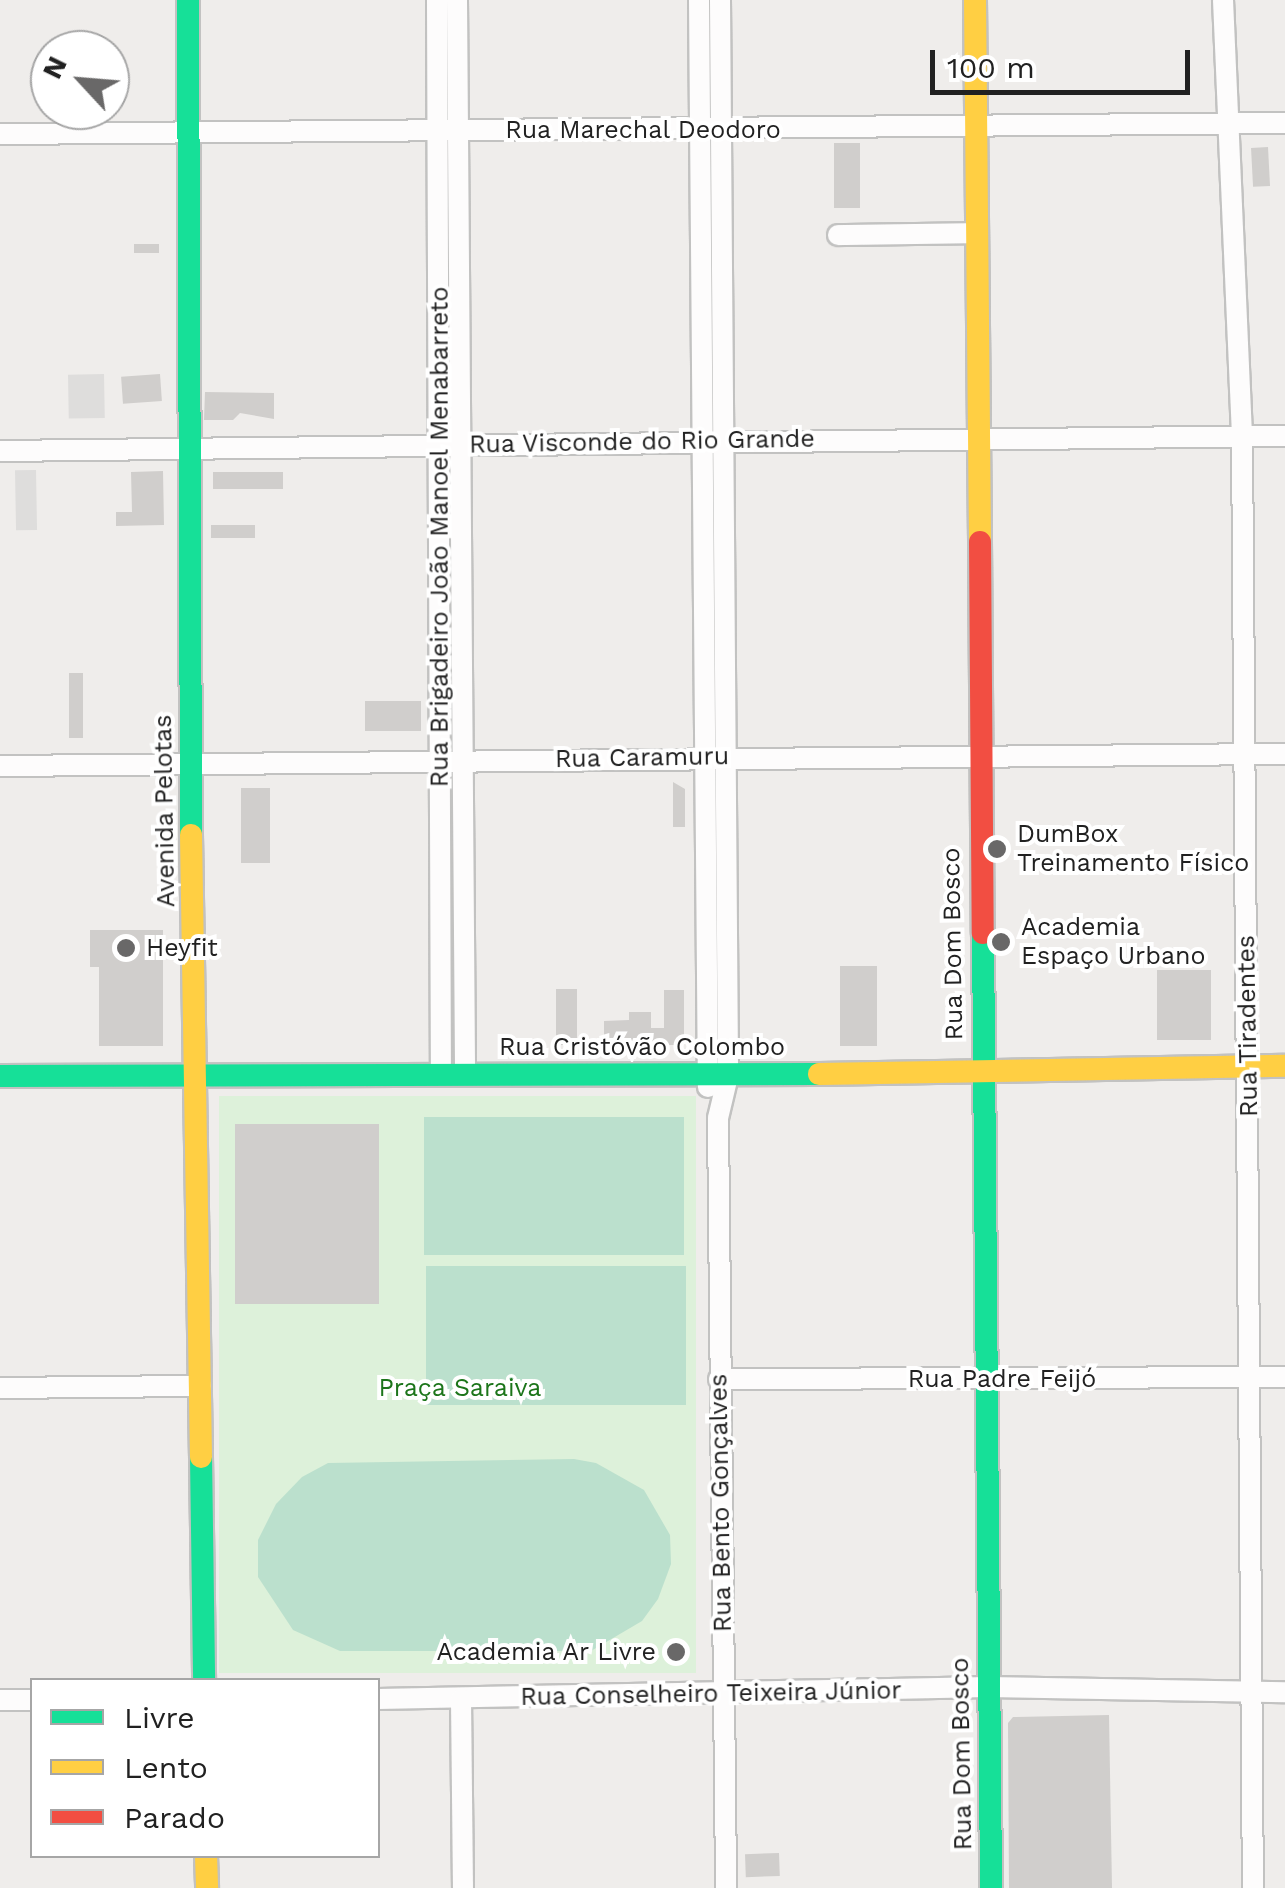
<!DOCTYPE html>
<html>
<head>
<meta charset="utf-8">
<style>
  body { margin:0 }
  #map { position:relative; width:1285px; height:1888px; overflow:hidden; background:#efedeb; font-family:"Work Sans",sans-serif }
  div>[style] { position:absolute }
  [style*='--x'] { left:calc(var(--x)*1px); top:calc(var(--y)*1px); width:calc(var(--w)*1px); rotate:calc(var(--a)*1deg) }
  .residential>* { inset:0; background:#dedddc; transform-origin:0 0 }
  .park>* { inset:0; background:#ddf1da; transform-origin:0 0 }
  .pitch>* { inset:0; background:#bbe0cd; transform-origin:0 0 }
  .building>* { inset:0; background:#d0cecc; transform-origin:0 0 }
  .roads { filter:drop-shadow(2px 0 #c2c2c1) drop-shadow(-2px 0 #c2c2c1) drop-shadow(0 2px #c2c2c1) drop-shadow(0 -2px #c2c2c1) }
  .street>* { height:20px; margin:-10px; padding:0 10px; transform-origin:10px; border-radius:10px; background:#fdfcfc }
  .fast>* { height:22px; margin:-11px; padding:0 11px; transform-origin:11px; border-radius:11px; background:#16e098 }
  .slow>* { height:22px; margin:-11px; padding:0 11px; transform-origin:11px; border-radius:11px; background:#ffcf43 }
  .jam>* { height:22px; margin:-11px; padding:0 11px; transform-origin:11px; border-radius:11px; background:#f24e42 }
  .dots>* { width:28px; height:28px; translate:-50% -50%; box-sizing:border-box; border:5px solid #fff; border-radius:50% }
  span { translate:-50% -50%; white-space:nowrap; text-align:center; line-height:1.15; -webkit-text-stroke:8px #fff; paint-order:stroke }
  .street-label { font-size:25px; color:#212121 }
  .poi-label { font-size:25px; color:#212121 }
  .left { translate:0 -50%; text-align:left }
  .right { translate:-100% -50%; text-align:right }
  .park-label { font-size:25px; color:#1c751a }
  .legend { position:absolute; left:30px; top:1678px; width:350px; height:180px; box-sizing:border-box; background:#fff; border:2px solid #a6a6a6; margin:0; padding:12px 18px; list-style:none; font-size:30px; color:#212121 }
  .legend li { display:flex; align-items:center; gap:20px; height:50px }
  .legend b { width:50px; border:2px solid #a6a6a6 }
  .north { position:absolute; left:30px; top:30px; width:100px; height:100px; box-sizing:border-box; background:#fff; border:2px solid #a6a6a6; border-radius:50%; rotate:296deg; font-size:28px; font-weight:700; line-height:40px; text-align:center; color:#212121 }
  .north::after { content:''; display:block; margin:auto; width:35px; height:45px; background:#696868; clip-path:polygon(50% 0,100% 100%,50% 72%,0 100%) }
  .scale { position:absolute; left:930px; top:50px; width:260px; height:45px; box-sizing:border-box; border:5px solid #212121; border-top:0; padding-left:12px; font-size:30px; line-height:35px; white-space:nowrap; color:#212121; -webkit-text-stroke:8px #fff; paint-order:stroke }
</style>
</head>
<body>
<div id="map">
  <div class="residential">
    <div style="left:104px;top:374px;width:44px;height:36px;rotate:89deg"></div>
    <div style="left:36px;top:470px;width:60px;height:21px;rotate:89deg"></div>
  </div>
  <div class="park">
    <div style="left:696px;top:1096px;width:577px;height:477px;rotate:90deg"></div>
  </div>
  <div class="pitch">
    <div style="left:684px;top:1117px;width:138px;height:260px;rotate:90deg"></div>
    <div style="left:686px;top:1266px;width:139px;height:260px;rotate:90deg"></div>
    <div style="clip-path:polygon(574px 1459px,596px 1463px,644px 1490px,670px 1535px,671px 1564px,658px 1599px,642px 1621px,591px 1651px,340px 1651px,293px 1630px,258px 1577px,258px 1540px,276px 1504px,302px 1477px,328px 1463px)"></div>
  </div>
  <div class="building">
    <div style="left:834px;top:143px;width:26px;height:65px"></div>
    <div style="left:1268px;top:147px;width:39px;height:17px;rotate:87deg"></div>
    <div style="left:134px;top:244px;width:25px;height:9px"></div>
    <div style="left:160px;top:374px;width:27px;height:39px;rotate:86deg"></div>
    <div style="clip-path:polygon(205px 392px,274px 393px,274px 419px,240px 413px,233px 420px,204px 420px)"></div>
    <div style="clip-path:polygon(163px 471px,164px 525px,116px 526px,116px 512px,132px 512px,131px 472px)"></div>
    <div style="left:213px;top:472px;width:70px;height:17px"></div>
    <div style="left:255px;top:525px;width:13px;height:44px;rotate:90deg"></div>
    <div style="left:69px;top:673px;width:14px;height:65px"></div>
    <div style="left:365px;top:701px;width:56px;height:30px"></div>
    <div style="clip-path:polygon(673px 782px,685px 789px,685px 827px,673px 827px)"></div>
    <div style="left:241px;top:788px;width:29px;height:75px"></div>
    <div style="clip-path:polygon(90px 930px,163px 930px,163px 1046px,99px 1046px,99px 967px,90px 967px)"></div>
    <div style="left:840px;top:966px;width:37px;height:80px"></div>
    <div style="left:1157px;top:970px;width:54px;height:70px"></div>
    <div style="left:556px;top:989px;width:21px;height:56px"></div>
    <div style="clip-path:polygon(664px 990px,684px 990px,684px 1045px,604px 1045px,604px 1021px,629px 1020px,629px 1012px,651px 1012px,651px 1028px,664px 1028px)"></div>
    <div style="left:235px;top:1124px;width:144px;height:180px"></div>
    <div style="clip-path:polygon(1109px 1715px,1112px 1888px,1009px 1888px,1008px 1723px,1013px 1717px)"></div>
    <div style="left:779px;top:1853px;width:23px;height:34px;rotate:88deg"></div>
  </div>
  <div class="roads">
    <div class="street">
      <div style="--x:437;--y:0;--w:1074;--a:89.79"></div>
      <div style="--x:457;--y:0;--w:1074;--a:89.57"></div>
      <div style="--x:699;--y:0;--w:1087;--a:89.53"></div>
      <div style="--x:720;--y:0;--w:1076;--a:89.57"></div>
      <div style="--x:728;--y:1076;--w:43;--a:103.4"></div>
      <div style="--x:718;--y:1118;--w:770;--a:89.4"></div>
      <div style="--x:1223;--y:0;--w:436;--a:87.5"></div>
      <div style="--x:1242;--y:436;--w:1452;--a:89.57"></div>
      <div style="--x:0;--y:134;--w:1285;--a:-0.49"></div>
      <div style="--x:838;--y:235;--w:137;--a:-0.8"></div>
      <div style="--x:0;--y:451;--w:1285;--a:-0.67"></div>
      <div style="--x:0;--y:766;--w:1285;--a:-0.54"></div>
      <div style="--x:719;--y:1379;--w:566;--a:-0.2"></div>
      <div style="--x:0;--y:1388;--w:201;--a:-0.6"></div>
      <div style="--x:378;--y:1699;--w:610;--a:-1.13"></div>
      <div style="--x:988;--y:1687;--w:297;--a:1"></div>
      <div style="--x:461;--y:1699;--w:189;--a:89.4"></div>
      <div style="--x:0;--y:1700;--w:32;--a:0"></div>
    </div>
    <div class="fast">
      <div style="--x:188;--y:0;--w:835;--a:89.79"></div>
      <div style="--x:983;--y:933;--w:955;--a:89.52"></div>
      <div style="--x:0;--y:1076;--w:819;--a:-0.14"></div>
      <div style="--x:201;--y:1457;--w:223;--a:89.2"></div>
    </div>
    <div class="slow">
      <div style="--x:975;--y:0;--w:542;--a:89.47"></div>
      <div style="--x:191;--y:835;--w:622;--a:89.08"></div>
      <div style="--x:819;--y:1074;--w:466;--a:-1"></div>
      <div style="--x:206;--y:1856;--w:32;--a:88"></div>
    </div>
    <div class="jam">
      <div style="--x:980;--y:542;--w:391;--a:89.6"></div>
    </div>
  </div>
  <div class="dots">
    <div style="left:997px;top:849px;background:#696868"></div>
    <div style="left:1001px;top:942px;background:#696868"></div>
    <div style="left:126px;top:948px;background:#696868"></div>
    <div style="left:676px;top:1652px;background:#696868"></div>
  </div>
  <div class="street-label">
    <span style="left:643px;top:130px">Rua Marechal Deodoro</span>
    <span style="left:642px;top:442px;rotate:-1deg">Rua Visconde do Rio Grande</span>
    <span style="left:440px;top:537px;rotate:-90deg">Rua Brigadeiro João Manoel Menabarreto</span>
    <span style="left:642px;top:758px;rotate:-1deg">Rua Caramuru</span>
    <span style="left:165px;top:811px;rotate:-91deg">Avenida Pelotas</span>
    <span style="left:953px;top:944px;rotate:-91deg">Rua Dom Bosco</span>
    <span style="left:1248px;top:1026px;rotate:-91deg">Rua Tiradentes</span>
    <span style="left:642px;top:1047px">Rua Cristóvão Colombo</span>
    <span style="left:1002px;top:1379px">Rua Padre Feijó</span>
    <span style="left:721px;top:1503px;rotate:-91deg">Rua Bento Gonçalves</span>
    <span style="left:711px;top:1694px;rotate:-1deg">Rua Conselheiro Teixeira Júnior</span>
    <span style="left:962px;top:1754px;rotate:-91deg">Rua Dom Bosco</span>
  </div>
  <div class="poi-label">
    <span class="left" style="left:1017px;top:849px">DumBox<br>Treinamento Físico</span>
    <span class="left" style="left:1021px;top:942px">Academia<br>Espaço Urbano</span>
    <span class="left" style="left:146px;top:948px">Heyfit</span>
    <span class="right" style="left:656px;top:1652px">Academia Ar Livre</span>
  </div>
  <div class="park-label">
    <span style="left:460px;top:1388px">Praça Saraiva</span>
  </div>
  <ul class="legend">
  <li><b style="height:12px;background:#16e098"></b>Livre</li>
  <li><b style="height:12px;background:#ffcf43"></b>Lento</li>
  <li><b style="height:12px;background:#f24e42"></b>Parado</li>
  </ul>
  <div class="north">N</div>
  <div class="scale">100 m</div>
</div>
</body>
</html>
